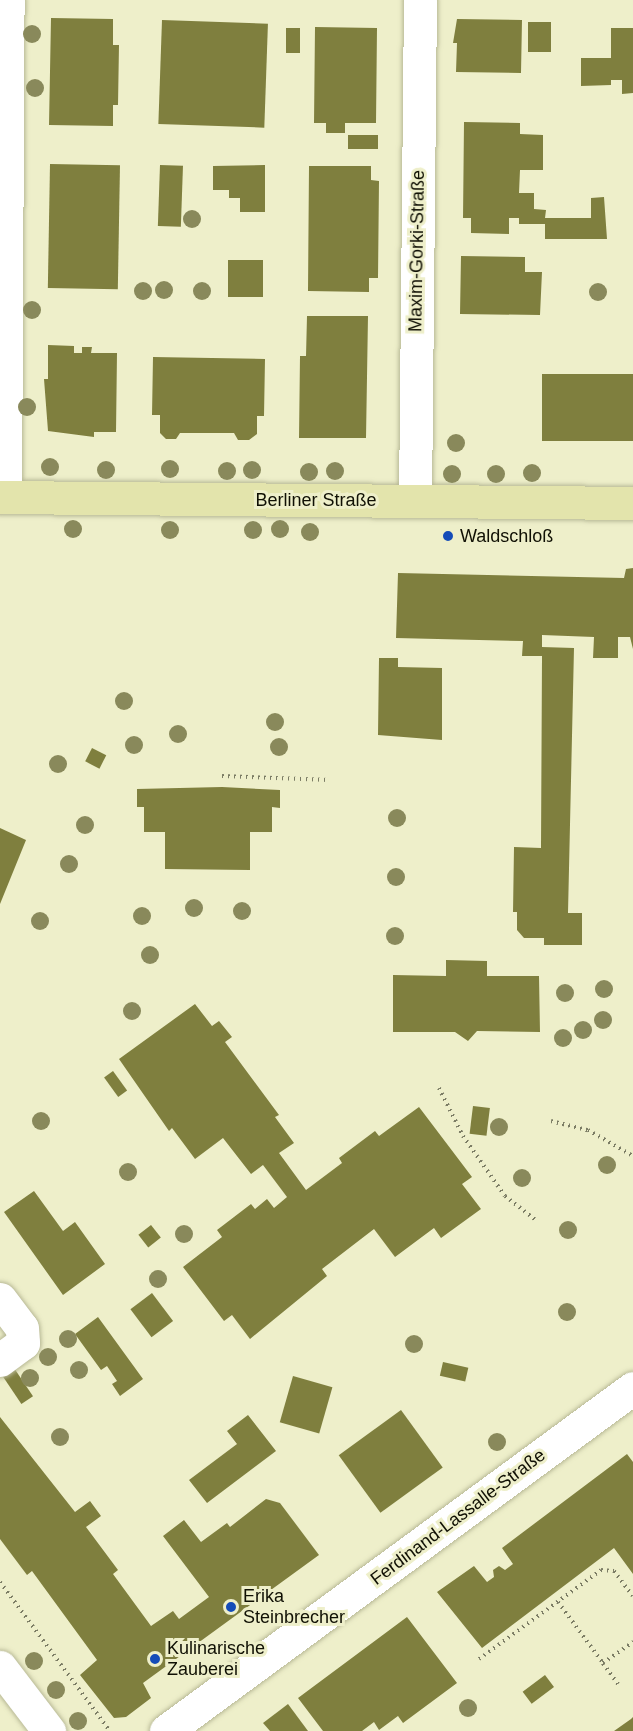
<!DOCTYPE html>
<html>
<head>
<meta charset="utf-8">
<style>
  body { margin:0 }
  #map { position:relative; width:633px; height:1731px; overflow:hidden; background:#eeefca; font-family:Helvetica,sans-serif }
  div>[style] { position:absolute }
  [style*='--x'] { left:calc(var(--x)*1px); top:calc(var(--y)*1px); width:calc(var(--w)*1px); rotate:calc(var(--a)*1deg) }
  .building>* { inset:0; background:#7f7f3e; transform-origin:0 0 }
  .path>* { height:4px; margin-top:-2px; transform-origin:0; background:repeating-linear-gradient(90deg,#7b7c64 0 1.5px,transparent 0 6px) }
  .roads { filter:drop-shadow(0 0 2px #b8b996) drop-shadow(0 0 2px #b8b996) }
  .minor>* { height:33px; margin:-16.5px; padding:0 16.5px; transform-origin:16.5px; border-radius:16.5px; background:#fff }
  .major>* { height:33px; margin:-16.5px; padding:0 16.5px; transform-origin:16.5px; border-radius:16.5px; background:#e3e4ac }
  .trees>* { width:18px; height:18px; margin:-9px; border-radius:50%; background:#89895b }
  .dots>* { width:16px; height:16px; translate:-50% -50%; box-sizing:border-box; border:3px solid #eeefca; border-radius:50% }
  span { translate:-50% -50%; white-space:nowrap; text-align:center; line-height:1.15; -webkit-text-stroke:6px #eeefca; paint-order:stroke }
  .street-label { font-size:18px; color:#101004 }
  .poi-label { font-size:18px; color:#101004 }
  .left { translate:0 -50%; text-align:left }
</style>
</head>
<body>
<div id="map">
  <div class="building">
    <i style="clip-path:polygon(51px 18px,113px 19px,113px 45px,119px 45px,118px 105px,113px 105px,113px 126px,49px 125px)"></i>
    <i style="clip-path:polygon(457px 19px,522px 20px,521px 73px,456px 72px,457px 43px,453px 43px)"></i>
    <i style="left:162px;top:20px;width:106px;height:104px;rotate:2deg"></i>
    <i style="left:528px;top:22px;width:23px;height:30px"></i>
    <i style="clip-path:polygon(315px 27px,377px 28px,376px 123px,345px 123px,345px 133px,326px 133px,326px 123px,314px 123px)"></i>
    <i style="left:286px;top:28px;width:14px;height:25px"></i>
    <i style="clip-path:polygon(611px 28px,633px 28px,633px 93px,622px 94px,622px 80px,611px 80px,611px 85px,581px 86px,581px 58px,611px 58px)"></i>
    <i style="clip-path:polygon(464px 122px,520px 123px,520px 134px,543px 135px,543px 170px,520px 170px,519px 193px,534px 193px,534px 209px,546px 210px,545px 218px,591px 218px,591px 198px,604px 197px,607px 239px,545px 239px,545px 224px,519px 224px,519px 218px,509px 218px,509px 234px,471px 233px,471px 218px,463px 218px)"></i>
    <i style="left:348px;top:135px;width:30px;height:14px"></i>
    <i style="left:50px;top:164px;width:70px;height:124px;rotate:1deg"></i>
    <i style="left:160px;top:165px;width:23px;height:61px;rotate:2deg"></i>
    <i style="clip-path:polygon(265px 165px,265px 212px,240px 212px,240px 198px,229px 198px,229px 190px,213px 190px,213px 166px)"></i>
    <i style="clip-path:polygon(309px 166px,371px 166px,371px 180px,379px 181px,378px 278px,369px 278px,369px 292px,308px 291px)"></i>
    <i style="clip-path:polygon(461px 256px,525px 257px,525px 272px,542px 272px,540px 315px,460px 314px)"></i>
    <i style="left:228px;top:260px;width:35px;height:37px"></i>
    <i style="clip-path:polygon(307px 316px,368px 316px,366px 438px,299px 438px,300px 356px,306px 356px)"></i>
    <i style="clip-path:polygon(48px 345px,74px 346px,74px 353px,82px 353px,82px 347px,92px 347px,91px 353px,117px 353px,116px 432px,94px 432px,94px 437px,48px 431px,44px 379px,48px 379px)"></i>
    <i style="clip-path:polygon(153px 357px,265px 359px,264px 416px,257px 416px,257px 434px,249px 440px,238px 440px,234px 433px,180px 433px,176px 439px,166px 439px,160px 433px,160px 415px,152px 415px)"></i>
    <i style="left:542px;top:374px;width:91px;height:67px"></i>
    <i style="clip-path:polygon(633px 568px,633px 649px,630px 637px,618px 637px,618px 658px,593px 658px,594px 637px,542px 635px,542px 647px,574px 648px,568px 913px,582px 913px,582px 945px,544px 945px,544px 938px,524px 938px,517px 930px,517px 912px,513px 912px,514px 847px,541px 848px,542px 656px,522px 656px,523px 641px,396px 638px,398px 573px,624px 578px,626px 569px)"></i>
    <i style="clip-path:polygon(379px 658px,398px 658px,398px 667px,442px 668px,442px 740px,378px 735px)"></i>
    <i style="left:92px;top:748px;width:16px;height:15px;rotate:27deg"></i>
    <i style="clip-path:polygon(222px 787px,280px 790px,280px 808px,272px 807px,272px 832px,250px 832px,250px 870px,165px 869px,165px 832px,144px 832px,144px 807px,137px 807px,137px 789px)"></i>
    <i style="clip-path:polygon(0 828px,26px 840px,0 904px)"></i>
    <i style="clip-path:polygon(446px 960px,487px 961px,487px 976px,539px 976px,540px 1032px,477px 1031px,468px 1041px,455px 1032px,393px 1032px,393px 975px,446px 976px)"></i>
    <i style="clip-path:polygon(195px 1004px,212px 1026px,219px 1021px,232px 1037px,225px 1042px,279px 1115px,275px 1117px,294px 1143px,279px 1153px,306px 1190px,342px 1163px,339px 1158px,375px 1131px,379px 1136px,419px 1107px,472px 1177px,462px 1184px,481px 1209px,441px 1238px,434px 1228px,395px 1257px,374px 1229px,322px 1269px,327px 1276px,250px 1339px,232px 1315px,224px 1321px,183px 1267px,222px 1237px,217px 1230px,251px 1204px,255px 1209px,267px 1199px,274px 1208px,287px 1197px,263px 1165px,251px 1174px,223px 1138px,195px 1159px,172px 1128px,169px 1131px,119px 1059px)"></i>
    <i style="left:113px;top:1071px;width:24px;height:11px;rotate:54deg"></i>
    <i style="left:473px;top:1106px;width:17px;height:28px;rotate:7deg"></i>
    <i style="clip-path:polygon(34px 1191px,63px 1231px,75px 1222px,105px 1264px,63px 1295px,4px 1212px)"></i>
    <i style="left:151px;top:1225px;width:16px;height:16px;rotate:52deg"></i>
    <i style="left:152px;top:1293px;width:35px;height:27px;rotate:53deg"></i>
    <i style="clip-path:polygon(98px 1317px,143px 1379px,120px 1396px,112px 1384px,117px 1381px,107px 1366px,101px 1370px,75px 1334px)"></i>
    <i style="left:443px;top:1362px;width:26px;height:14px;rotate:13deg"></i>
    <i style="left:14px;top:1368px;width:34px;height:14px;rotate:56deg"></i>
    <i style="left:293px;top:1376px;width:41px;height:48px;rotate:16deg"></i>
    <i style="left:401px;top:1410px;width:71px;height:77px;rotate:54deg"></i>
    <i style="clip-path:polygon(248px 1415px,276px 1451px,207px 1503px,189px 1480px,237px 1444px,227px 1431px)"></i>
    <i style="clip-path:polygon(0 1417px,75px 1512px,90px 1501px,101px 1516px,86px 1527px,118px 1570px,113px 1574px,151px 1626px,173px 1611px,179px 1619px,209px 1597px,163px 1536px,184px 1520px,201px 1542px,227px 1523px,230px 1527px,266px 1499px,280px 1503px,319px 1555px,143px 1683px,151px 1698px,126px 1717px,114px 1718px,80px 1675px,97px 1660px,32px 1571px,27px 1575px,0 1539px)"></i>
    <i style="clip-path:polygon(627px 1454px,633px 1462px,633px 1574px,614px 1548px,482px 1648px,437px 1592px,474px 1566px,487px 1582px,494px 1577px,493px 1570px,499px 1566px,505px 1570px,513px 1564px,502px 1548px)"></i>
    <i style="clip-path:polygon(407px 1617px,457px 1683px,403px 1723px,398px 1716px,379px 1730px,374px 1722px,362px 1731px,323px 1731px,298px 1698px)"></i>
    <i style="left:545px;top:1675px;width:15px;height:28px;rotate:53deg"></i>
    <i style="clip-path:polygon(288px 1704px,308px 1731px,270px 1731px,263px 1723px)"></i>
    <i style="clip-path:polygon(633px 1717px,633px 1731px,614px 1731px,631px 1719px)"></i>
  </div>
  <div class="path">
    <i style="--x:222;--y:776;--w:107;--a:2.1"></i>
    <i style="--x:439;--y:1088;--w:54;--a:63.4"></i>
    <i style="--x:463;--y:1136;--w:73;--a:55"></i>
    <i style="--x:505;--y:1196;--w:41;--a:38"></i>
    <i style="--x:551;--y:1121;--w:38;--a:14"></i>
    <i style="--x:588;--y:1130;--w:52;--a:30"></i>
    <i style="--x:0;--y:1582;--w:185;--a:53.6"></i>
    <i style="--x:558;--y:1602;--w:76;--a:53.6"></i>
    <i style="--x:479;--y:1659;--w:151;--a:-36.1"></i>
    <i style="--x:601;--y:1570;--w:13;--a:4"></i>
    <i style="--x:614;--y:1571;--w:31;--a:53"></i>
    <i style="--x:618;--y:1684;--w:26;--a:-126"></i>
    <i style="--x:603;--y:1663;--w:37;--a:-35"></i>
  </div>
  <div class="roads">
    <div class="minor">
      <i style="--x:5;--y:497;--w:497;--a:-89.7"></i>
      <i style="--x:415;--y:501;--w:501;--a:-89.43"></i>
      <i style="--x:0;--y:1299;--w:36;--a:53"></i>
      <i style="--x:22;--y:1328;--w:15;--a:86"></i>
      <i style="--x:23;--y:1343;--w:29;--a:144"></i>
      <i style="--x:0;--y:1667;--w:81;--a:52.6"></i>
      <i style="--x:166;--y:1731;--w:579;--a:-36.3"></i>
    </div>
    <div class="major">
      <i style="--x:0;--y:497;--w:633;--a:0.54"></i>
    </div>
  </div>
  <div class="trees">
    <i style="left:32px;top:34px"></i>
    <i style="left:35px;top:88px"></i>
    <i style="left:192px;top:219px"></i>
    <i style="left:164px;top:290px"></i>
    <i style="left:143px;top:291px"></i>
    <i style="left:202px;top:291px"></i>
    <i style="left:598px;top:292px"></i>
    <i style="left:32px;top:310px"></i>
    <i style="left:27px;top:407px"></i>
    <i style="left:456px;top:443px"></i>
    <i style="left:50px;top:467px"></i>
    <i style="left:170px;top:469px"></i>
    <i style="left:106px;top:470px"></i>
    <i style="left:252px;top:470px"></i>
    <i style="left:227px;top:471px"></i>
    <i style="left:335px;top:471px"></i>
    <i style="left:309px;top:472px"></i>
    <i style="left:532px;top:473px"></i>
    <i style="left:452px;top:474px"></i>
    <i style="left:496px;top:474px"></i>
    <i style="left:73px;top:529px"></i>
    <i style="left:280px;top:529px"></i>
    <i style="left:170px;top:530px"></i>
    <i style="left:253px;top:530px"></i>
    <i style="left:310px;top:532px"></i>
    <i style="left:124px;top:701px"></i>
    <i style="left:275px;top:722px"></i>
    <i style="left:178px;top:734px"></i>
    <i style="left:134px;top:745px"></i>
    <i style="left:279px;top:747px"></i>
    <i style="left:58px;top:764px"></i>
    <i style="left:397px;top:818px"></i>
    <i style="left:85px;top:825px"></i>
    <i style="left:69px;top:864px"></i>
    <i style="left:396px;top:877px"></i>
    <i style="left:194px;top:908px"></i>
    <i style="left:242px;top:911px"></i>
    <i style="left:142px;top:916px"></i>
    <i style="left:40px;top:921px"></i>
    <i style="left:395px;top:936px"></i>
    <i style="left:150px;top:955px"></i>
    <i style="left:604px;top:989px"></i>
    <i style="left:565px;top:993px"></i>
    <i style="left:132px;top:1011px"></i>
    <i style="left:603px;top:1020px"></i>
    <i style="left:583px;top:1030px"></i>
    <i style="left:563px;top:1038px"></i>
    <i style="left:41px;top:1121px"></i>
    <i style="left:499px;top:1127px"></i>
    <i style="left:607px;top:1165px"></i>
    <i style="left:128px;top:1172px"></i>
    <i style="left:522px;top:1178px"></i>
    <i style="left:568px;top:1230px"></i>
    <i style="left:184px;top:1234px"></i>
    <i style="left:158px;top:1279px"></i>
    <i style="left:567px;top:1312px"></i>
    <i style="left:68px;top:1339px"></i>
    <i style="left:414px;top:1344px"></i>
    <i style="left:48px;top:1357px"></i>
    <i style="left:79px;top:1370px"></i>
    <i style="left:30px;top:1378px"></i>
    <i style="left:60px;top:1437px"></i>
    <i style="left:497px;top:1442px"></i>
    <i style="left:34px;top:1661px"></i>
    <i style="left:56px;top:1690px"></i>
    <i style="left:468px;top:1708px"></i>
    <i style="left:78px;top:1721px"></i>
  </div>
  <div class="dots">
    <i style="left:448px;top:536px;background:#144cb8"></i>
    <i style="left:231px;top:1607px;background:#144cb8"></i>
    <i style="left:155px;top:1659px;background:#144cb8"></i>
  </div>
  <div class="street-label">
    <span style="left:417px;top:251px;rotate:-89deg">Maxim-Gorki-Straße</span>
    <span style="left:316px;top:500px">Berliner Straße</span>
    <span style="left:458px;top:1517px;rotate:-37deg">Ferdinand-Lassalle-Straße</span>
  </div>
  <div class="poi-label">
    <span class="left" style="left:460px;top:536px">Waldschloß</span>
    <span class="left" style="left:243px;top:1607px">Erika<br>Steinbrecher</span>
    <span class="left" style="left:167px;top:1659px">Kulinarische<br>Zauberei</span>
  </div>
</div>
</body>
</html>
